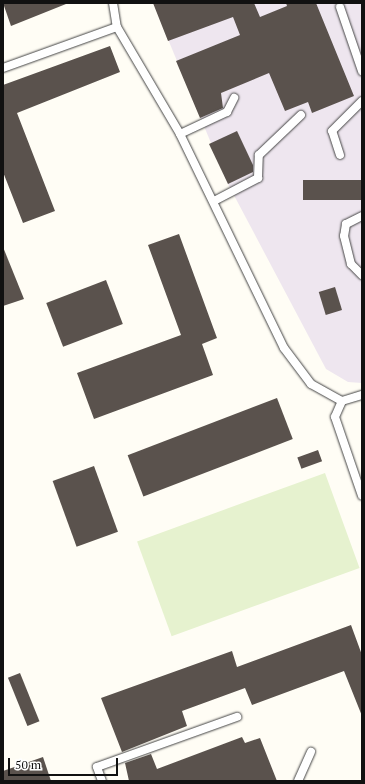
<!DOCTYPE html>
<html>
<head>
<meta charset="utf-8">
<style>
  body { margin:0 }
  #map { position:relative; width:365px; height:784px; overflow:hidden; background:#fffdf5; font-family:"PT Serif",serif }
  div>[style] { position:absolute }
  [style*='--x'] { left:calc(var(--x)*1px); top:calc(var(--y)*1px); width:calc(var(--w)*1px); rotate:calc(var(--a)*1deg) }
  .industrial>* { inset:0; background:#eee6ef }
  .pitch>* { inset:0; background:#e6f2cf; transform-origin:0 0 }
  .building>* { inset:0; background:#5a524d; transform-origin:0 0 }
  .roads { filter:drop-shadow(0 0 1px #444) drop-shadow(0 0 1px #444) }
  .lane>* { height:8px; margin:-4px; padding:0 4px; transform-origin:4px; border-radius:4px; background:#fff }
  span { translate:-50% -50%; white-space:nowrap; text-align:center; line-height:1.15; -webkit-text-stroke:4px #fff; paint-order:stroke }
  .frame { position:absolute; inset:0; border:4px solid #111; pointer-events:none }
  .scale { position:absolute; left:8px; top:758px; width:110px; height:18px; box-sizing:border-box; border:2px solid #111; border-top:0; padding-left:5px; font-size:12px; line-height:14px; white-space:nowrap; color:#111; -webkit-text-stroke:3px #fff; paint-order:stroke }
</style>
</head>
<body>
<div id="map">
  <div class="industrial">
    <i style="clip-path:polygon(153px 3px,362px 3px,362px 383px,348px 382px,326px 369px,228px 184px)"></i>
  </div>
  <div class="pitch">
    <i style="left:325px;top:473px;width:101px;height:200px;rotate:70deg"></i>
  </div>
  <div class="building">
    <i style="clip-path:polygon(3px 3px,66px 3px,66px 4px,11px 26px)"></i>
    <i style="clip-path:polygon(153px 3px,254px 3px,260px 17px,287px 6px,286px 3px,316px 3px,354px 96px,312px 113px,308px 102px,285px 111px,269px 73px,221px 93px,223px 108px,200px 118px,176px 61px,240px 35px,233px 17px,168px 41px)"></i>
    <i style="clip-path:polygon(110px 46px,120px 72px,17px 113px,55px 211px,23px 223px,3px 172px,3px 85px)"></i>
    <i style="clip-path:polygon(237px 131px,253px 165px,253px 172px,228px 184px,209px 144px)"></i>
    <i style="left:362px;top:180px;width:20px;height:59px;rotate:90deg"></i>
    <i style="clip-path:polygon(179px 234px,217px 338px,202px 344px,213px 375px,94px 419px,77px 373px,181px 335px,148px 245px)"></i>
    <i style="clip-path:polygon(3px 247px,24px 299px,3px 306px)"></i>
    <i style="left:106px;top:280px;width:47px;height:64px;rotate:69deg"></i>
    <i style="left:335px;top:287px;width:24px;height:17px;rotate:73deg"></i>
    <i style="left:277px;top:398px;width:44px;height:160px;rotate:69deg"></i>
    <i style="left:318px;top:450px;width:12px;height:22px;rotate:70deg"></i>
    <i style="left:94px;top:466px;width:70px;height:44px;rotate:70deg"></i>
    <i style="clip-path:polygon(351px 625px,362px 655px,362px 716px,344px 671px,252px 705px,245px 688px,182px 711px,187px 726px,122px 752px,101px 698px,232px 651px,237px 667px)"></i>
    <i style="left:20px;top:673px;width:52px;height:13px;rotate:68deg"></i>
    <i style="clip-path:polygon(242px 737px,245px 743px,260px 738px,277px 781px,129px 781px,125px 763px,151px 754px,157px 769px)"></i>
    <i style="clip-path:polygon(43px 757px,51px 781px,3px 781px,3px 771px)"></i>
  </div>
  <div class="roads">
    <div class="lane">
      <i style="--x:113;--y:3;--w:24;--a:81"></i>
      <i style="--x:340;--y:7;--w:68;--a:71"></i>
      <i style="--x:3;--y:68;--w:121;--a:-19.8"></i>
      <i style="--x:117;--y:27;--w:124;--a:59.5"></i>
      <i style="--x:180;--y:134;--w:238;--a:64.1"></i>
      <i style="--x:284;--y:348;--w:45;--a:53.1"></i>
      <i style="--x:311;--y:384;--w:35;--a:29"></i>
      <i style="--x:342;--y:401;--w:21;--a:-17"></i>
      <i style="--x:180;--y:134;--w:52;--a:-25.1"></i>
      <i style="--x:227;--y:112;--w:16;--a:-63"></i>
      <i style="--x:340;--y:155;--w:25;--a:-108"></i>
      <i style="--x:332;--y:131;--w:42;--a:-45"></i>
      <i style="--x:214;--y:201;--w:50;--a:-27.6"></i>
      <i style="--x:258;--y:178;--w:23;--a:-88"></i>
      <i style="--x:259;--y:155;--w:58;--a:-43.6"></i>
      <i style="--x:362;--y:216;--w:18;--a:153"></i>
      <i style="--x:346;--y:224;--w:12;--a:99"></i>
      <i style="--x:344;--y:236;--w:29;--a:76"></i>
      <i style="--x:351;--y:264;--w:16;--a:45"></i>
      <i style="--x:342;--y:401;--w:17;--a:114"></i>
      <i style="--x:335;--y:417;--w:83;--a:71.1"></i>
      <i style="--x:102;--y:781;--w:15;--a:-110"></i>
      <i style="--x:97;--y:767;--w:149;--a:-19.7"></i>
      <i style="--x:298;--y:781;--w:32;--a:-66"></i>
    </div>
  </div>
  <div class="frame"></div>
  <div class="scale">50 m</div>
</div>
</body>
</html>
